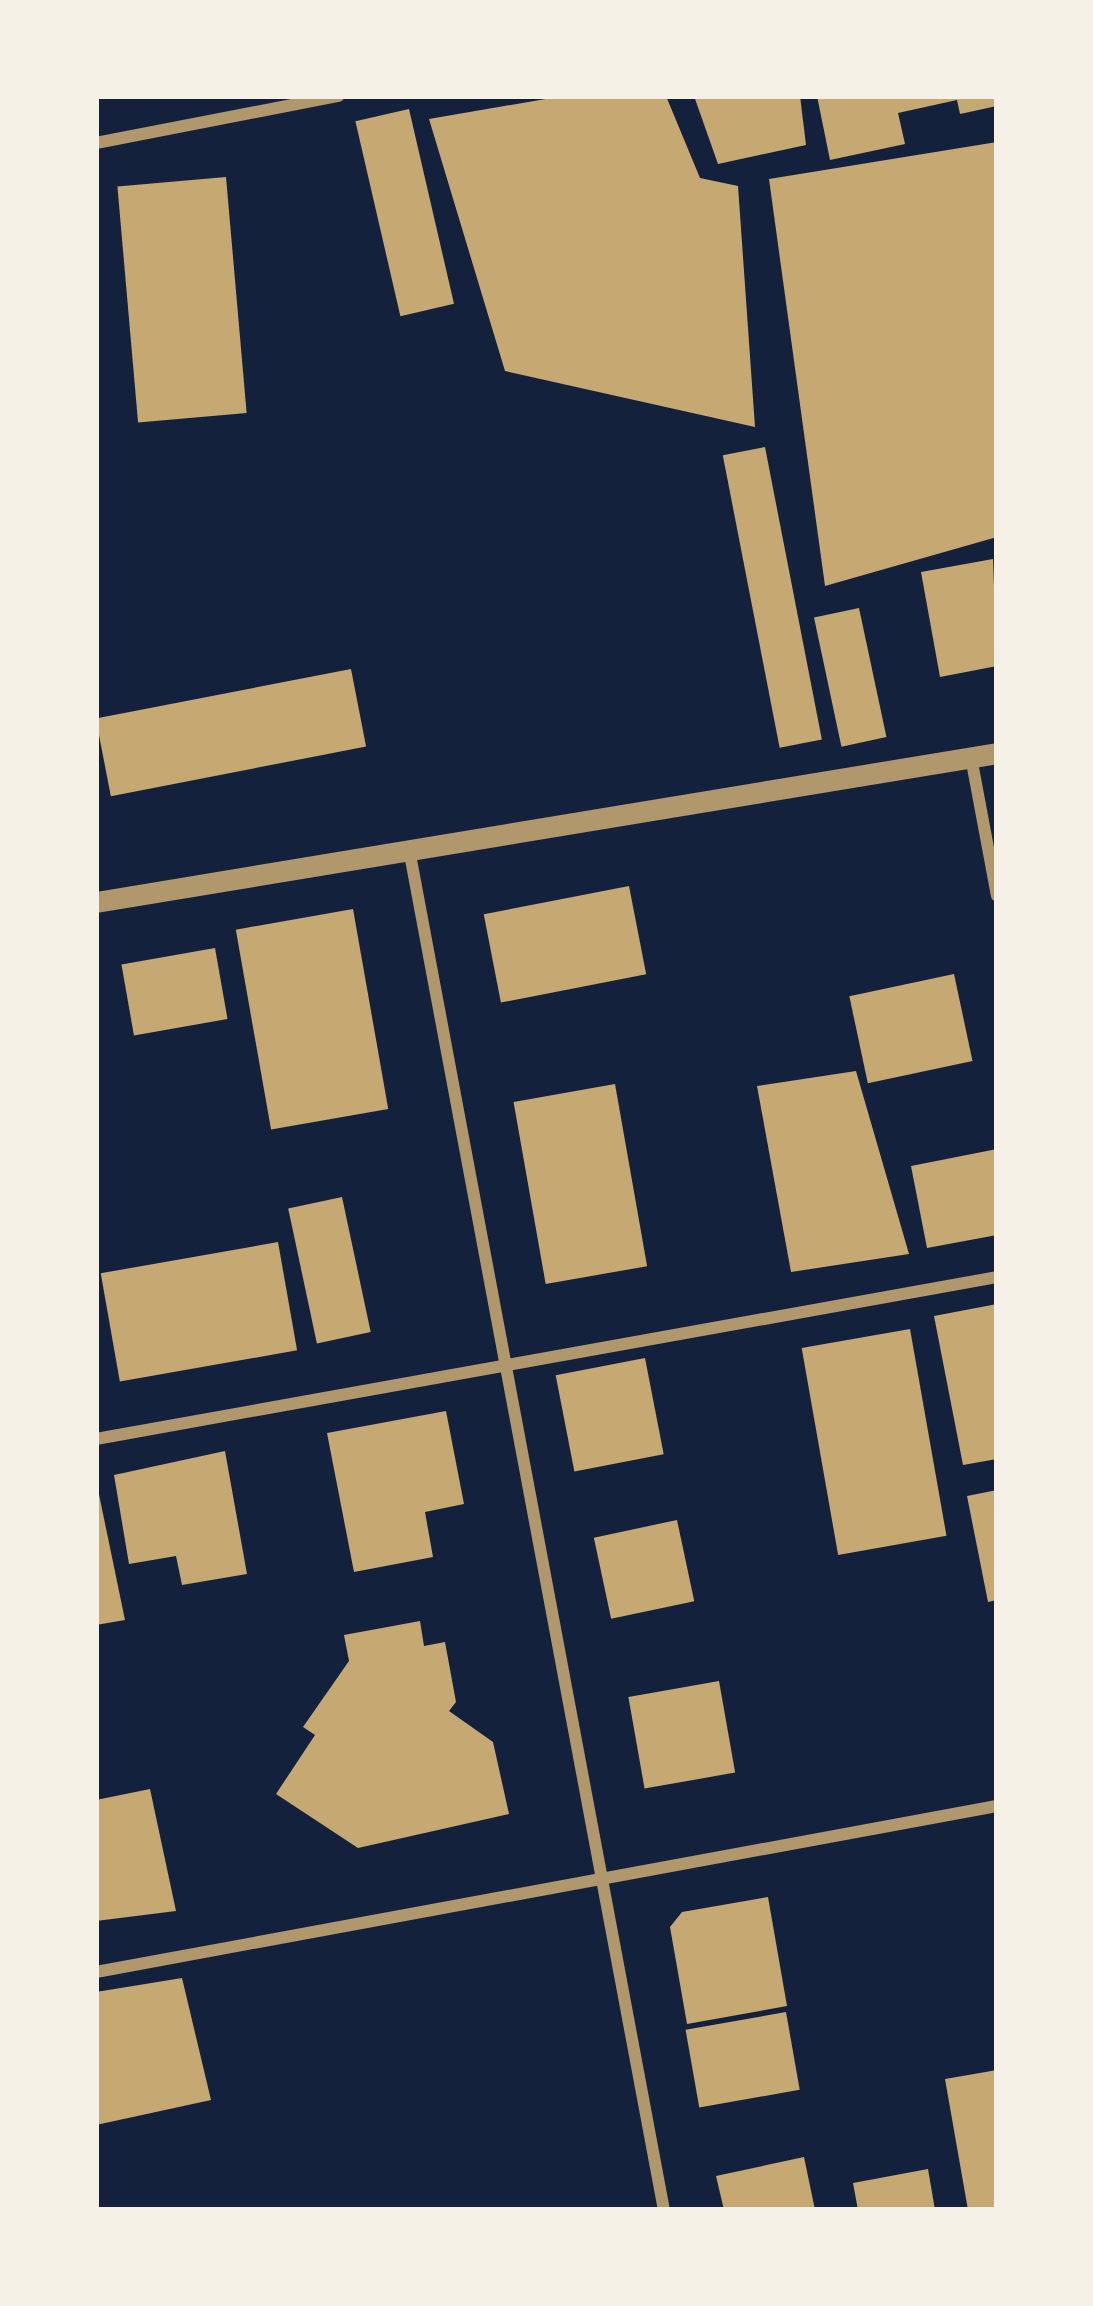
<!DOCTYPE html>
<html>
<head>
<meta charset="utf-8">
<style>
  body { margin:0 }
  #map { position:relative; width:1093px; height:2306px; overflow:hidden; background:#14213d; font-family:"Noto Sans",sans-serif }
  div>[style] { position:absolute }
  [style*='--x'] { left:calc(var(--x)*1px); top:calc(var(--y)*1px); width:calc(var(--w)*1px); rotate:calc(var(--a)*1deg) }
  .building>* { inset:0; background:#c6a872; transform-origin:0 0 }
  .minor>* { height:12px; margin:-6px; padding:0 6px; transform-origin:6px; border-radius:6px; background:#b1986c }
  .tertiary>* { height:21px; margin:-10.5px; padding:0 10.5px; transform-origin:10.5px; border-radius:10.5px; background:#b1986c }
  span { translate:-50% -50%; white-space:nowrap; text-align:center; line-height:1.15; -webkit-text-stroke:12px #f6f1e7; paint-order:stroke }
  .frame { position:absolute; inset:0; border:99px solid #f6f1e7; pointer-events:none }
</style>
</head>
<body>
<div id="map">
  <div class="building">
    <i style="clip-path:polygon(563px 96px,666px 96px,700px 178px,738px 186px,755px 427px,505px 371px,429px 119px)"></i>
    <i style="clip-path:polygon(694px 96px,800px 96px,806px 145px,718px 164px)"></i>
    <i style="clip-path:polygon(817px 96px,997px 96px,997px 106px,960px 114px,957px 100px,898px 113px,905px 144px,830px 160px)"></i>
    <i style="left:409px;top:109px;width:200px;height:55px;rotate:77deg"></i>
    <i style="clip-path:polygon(997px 142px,997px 537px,825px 586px,769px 179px)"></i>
    <i style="left:226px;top:177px;width:237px;height:109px;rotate:85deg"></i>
    <i style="left:765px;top:447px;width:298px;height:43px;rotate:79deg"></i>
    <i style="clip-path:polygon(993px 559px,997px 666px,940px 677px,921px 572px)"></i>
    <i style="left:859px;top:608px;width:132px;height:46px;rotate:78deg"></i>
    <i style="left:351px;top:669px;width:79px;height:260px;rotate:79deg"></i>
    <i style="left:629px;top:886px;width:90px;height:148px;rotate:79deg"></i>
    <i style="left:353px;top:909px;width:203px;height:119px;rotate:80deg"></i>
    <i style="left:215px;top:948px;width:72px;height:95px;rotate:80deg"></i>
    <i style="left:954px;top:974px;width:89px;height:107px;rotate:78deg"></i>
    <i style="clip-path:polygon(856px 1071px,909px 1254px,791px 1272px,757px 1086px)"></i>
    <i style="left:615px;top:1084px;width:185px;height:103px;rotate:80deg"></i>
    <i style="clip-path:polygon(997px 1149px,997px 1235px,927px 1248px,911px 1166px)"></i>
    <i style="left:342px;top:1197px;width:138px;height:55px;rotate:78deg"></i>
    <i style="left:278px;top:1242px;width:110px;height:180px;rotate:80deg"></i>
    <i style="clip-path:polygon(997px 1304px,997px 1459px,963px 1465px,934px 1316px)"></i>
    <i style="left:910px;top:1329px;width:210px;height:110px;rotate:80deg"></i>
    <i style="left:645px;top:1358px;width:98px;height:91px;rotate:79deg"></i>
    <i style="clip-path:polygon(446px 1411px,464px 1504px,425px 1512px,433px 1557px,354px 1572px,327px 1433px)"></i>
    <i style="clip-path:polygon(225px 1451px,247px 1574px,182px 1585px,176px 1556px,129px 1564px,114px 1475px)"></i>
    <i style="clip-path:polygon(96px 1480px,125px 1620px,96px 1625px)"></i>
    <i style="clip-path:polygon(997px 1490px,997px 1600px,988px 1602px,967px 1496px)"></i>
    <i style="left:677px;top:1520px;width:83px;height:85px;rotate:78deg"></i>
    <i style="clip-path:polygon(420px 1621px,424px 1646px,445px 1642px,456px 1702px,449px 1711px,493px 1742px,509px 1814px,358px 1848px,276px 1794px,315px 1735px,303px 1727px,349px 1661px,344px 1635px)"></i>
    <i style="left:719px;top:1681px;width:93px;height:92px;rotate:80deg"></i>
    <i style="clip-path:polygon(150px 1789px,176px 1911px,96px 1921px,96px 1800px)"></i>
    <i style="clip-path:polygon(768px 1897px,787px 2006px,687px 2024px,670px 1927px,682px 1912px)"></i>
    <i style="clip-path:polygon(182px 1978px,211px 2100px,96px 2125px,96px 1992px)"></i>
    <i style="left:786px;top:2012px;width:79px;height:102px;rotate:80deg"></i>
    <i style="clip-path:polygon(997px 2070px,997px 2210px,968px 2210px,945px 2079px)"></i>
    <i style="clip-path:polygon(804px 2157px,815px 2210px,724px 2210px,716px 2176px)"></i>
    <i style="clip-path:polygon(928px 2169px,935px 2210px,858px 2210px,853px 2183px)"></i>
  </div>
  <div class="minor">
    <i style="--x:96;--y:143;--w:247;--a:-11"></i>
    <i style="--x:971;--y:757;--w:141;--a:79.4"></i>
    <i style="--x:409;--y:849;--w:1385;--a:79.39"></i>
    <i style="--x:96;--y:1439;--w:915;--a:-10.19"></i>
    <i style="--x:96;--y:1972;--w:916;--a:-10.44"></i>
  </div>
  <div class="tertiary">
    <i style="--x:96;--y:902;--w:913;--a:-9.39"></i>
  </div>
  <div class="frame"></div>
</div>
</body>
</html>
